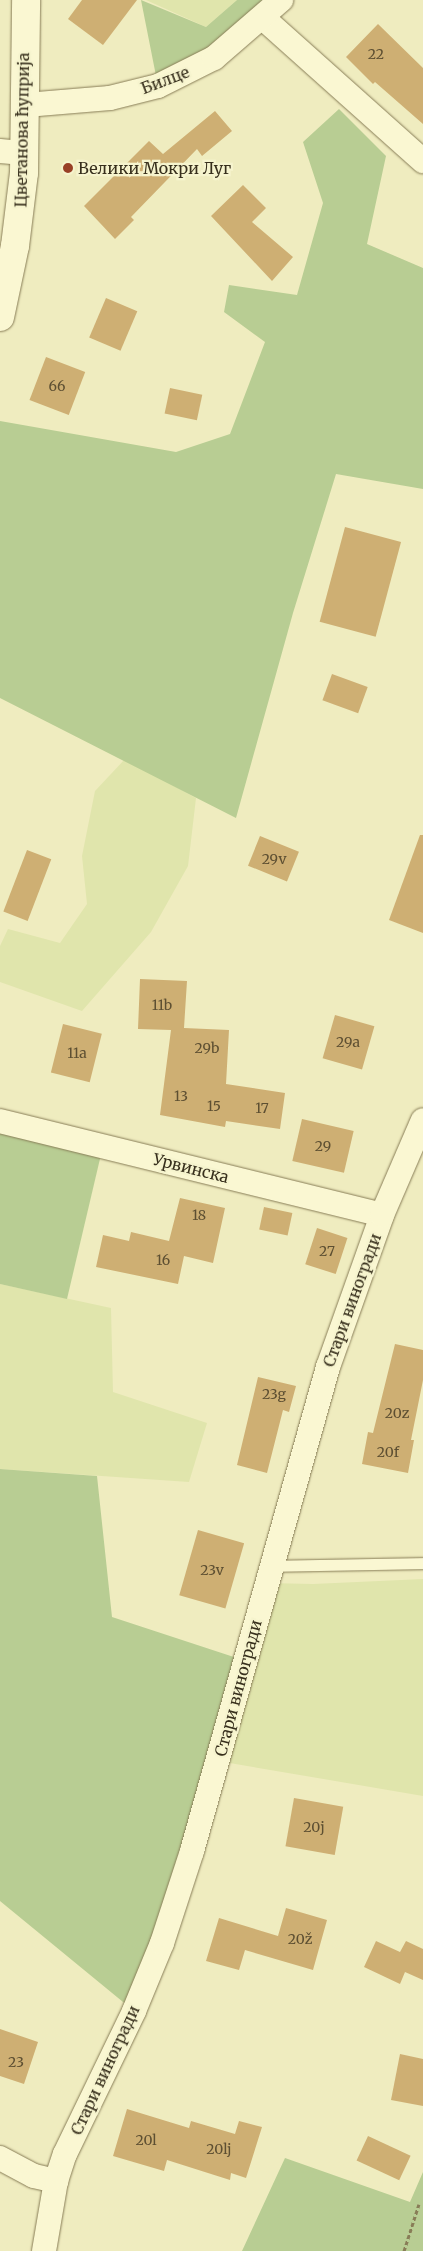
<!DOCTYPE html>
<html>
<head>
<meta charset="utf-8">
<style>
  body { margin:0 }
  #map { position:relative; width:423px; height:2251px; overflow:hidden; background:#efecbf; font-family:Merriweather,serif }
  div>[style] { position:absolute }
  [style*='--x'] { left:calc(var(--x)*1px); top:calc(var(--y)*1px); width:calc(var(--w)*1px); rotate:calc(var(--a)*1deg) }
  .farmland>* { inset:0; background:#e0e5ac }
  .green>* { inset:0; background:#b8cd93 }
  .building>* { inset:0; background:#ceaf73; transform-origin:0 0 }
  .path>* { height:3px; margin-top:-1.5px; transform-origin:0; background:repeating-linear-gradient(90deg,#887d57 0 4px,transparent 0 6.5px) }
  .roads { filter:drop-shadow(0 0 1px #887d57) drop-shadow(0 0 1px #887d57) }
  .service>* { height:11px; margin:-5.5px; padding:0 5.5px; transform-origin:5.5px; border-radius:5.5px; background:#faf7d2 }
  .minor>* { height:24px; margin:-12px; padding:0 12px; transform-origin:12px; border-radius:12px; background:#faf7d2 }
  .tertiary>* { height:28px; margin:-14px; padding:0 14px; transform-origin:14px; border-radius:14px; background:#faf7d2 }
  .dots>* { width:14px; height:14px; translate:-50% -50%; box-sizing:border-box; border:2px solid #f6f4ce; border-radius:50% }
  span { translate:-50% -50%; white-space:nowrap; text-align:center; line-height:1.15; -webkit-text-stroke:4.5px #f6f4ce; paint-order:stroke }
  .number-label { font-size:14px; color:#5d4f32 }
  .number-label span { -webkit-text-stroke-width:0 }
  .street-label { font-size:16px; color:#372f1c }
  .poi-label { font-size:16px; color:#372f1c }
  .left { translate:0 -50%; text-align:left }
</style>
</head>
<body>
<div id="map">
  <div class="farmland">
    <i style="clip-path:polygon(146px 0,237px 0,206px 27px)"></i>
    <i style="clip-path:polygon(125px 759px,196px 798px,188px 866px,151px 932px,82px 1011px,0 982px,0 946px,8px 929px,60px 943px,87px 904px,82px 856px,95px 791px)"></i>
    <i style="clip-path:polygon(0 1284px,111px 1308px,113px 1392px,207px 1423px,189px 1482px,0 1469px)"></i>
    <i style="clip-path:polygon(423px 1579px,423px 1796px,218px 1761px,267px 1583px,313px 1584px)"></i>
  </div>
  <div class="green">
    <i style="clip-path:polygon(141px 0,206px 27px,237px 0,281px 0,158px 86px)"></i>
    <i style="clip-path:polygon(339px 109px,386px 156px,367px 244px,423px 268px,423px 489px,336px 474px,293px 613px,236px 818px,0 698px,0 421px,176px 452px,230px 434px,265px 342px,224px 312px,229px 285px,297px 295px,323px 203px,303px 142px)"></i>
    <i style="clip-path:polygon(0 1121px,103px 1146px,67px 1299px,0 1284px)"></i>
    <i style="clip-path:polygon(0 1469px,97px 1476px,112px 1617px,246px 1661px,134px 2011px,0 1901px)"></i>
    <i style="clip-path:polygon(285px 2158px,410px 2202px,423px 2172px,423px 2251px,242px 2251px)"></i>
  </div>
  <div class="building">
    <i style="clip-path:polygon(82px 0,137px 0,103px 45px,68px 19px)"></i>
    <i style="clip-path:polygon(378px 24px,423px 68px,423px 124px,375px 82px,373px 84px,346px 57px)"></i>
    <i style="clip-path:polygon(215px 111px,232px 131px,202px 156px,197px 149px,131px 217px,134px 220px,115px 239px,84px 206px,149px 141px,163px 154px)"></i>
    <i style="clip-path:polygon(243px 185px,266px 208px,252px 222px,293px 257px,272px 281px,211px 216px)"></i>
    <i style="left:106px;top:298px;width:34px;height:43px;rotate:23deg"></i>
    <i style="left:46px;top:357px;width:42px;height:46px;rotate:21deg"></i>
    <i style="left:170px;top:388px;width:33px;height:26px;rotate:12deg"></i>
    <i style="left:345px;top:527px;width:58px;height:98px;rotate:15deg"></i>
    <i style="left:332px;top:674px;width:38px;height:28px;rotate:20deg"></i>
    <i style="clip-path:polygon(420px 835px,423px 835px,423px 933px,389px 920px)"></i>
    <i style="left:260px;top:836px;width:42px;height:32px;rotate:22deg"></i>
    <i style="left:27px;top:850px;width:26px;height:66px;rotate:21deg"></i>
    <i style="clip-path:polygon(140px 979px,187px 981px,184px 1028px,229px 1030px,226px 1084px,285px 1093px,280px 1129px,226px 1121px,225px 1127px,160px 1115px,171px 1030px,138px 1029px)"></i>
    <i style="left:335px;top:1015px;width:41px;height:45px;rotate:16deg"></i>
    <i style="left:63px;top:1024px;width:40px;height:50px;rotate:14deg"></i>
    <i style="left:302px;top:1119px;width:53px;height:43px;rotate:13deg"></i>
    <i style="clip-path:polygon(180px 1198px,225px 1208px,213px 1263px,184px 1256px,178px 1284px,96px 1267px,103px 1235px,129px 1241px,131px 1232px,169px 1241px)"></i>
    <i style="left:264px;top:1207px;width:29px;height:23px;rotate:12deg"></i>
    <i style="left:317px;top:1228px;width:32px;height:38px;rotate:18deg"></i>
    <i style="clip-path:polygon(395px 1344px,423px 1350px,423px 1380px,411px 1440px,414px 1440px,408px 1473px,362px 1464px,368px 1432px,373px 1433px)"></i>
    <i style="clip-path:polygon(258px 1377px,296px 1386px,289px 1412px,283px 1410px,267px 1473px,237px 1465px)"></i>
    <i style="left:198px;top:1530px;width:48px;height:68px;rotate:16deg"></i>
    <i style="left:294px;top:1798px;width:50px;height:49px;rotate:10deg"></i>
    <i style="clip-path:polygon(286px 1908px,327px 1920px,313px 1970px,245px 1950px,239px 1970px,206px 1961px,219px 1918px,278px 1936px)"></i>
    <i style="clip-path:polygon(376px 1941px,400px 1952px,406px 1941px,423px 1949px,423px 1980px,405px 1972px,400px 1984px,364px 1967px)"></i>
    <i style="clip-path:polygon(0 2029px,38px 2042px,24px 2084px,0 2076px)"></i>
    <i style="clip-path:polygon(400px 2054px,423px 2059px,423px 2106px,391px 2100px)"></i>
    <i style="clip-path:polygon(127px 2109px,189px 2128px,191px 2121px,235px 2134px,239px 2121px,262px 2127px,246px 2178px,231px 2173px,230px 2180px,167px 2160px,164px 2171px,113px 2156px)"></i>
    <i style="left:368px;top:2136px;width:47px;height:27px;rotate:25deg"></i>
  </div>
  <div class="path">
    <i style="--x:404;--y:2251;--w:49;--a:-72.3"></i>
  </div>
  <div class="roads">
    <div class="service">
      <i style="--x:270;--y:1566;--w:153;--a:-1.1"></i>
    </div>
    <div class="minor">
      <i style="--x:263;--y:18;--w:215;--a:41.8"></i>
      <i style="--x:26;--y:105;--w:84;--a:-4.8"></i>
      <i style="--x:110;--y:98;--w:49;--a:-14"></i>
      <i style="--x:158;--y:86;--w:63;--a:-26.6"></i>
      <i style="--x:214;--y:58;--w:89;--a:-40.9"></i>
      <i style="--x:0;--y:151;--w:24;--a:5"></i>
      <i style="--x:0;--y:1121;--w:393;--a:13.8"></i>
      <i style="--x:0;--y:2158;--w:38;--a:28"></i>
      <i style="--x:34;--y:2176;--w:23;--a:13"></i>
      <i style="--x:44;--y:2251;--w:71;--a:-80.3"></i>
      <i style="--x:56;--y:2181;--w:28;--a:-72"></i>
      <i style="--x:65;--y:2154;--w:159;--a:-64.2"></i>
      <i style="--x:134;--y:2011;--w:74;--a:-67.6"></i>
      <i style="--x:162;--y:1943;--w:97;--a:-71.9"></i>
      <i style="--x:192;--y:1851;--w:503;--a:-74.31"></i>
      <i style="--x:328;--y:1367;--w:161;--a:-70.4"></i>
      <i style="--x:382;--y:1215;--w:103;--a:-66.7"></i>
    </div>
    <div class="tertiary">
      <i style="--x:0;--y:317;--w:73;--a:-78.1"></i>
      <i style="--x:15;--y:246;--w:74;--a:-83"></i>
      <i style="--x:24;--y:173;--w:173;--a:-89.3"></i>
    </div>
  </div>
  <div class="dots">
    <i style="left:68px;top:168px;background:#984025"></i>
  </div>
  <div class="number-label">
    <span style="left:376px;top:54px">22</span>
    <span style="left:57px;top:386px">66</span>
    <span style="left:274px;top:859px">29v</span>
    <span style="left:162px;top:1005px">11b</span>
    <span style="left:348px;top:1042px">29a</span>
    <span style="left:207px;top:1048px">29b</span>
    <span style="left:77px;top:1053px">11a</span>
    <span style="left:181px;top:1096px">13</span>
    <span style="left:214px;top:1106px">15</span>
    <span style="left:262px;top:1108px">17</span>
    <span style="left:323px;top:1146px">29</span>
    <span style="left:199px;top:1215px">18</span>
    <span style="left:327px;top:1251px">27</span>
    <span style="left:163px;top:1260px">16</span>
    <span style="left:274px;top:1394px">23g</span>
    <span style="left:397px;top:1413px">20z</span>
    <span style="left:388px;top:1452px">20f</span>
    <span style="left:212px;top:1570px">23v</span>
    <span style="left:314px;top:1827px">20j</span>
    <span style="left:300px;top:1939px">20ž</span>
    <span style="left:16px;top:2062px">23</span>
    <span style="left:146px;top:2140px">20l</span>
    <span style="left:219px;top:2149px">20lj</span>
  </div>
  <div class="street-label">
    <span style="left:165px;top:80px;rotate:-21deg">Билце</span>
    <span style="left:22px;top:130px;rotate:-89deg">Цветанова ћуприја</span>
    <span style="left:191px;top:1168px;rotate:14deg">Урвинска</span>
    <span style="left:352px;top:1300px;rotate:-70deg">Стари виногради</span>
    <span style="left:238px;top:1688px;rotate:-75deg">Стари виногради</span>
    <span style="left:105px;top:2070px;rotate:-65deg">Стари виногради</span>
  </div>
  <div class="poi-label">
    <span class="left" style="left:78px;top:168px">Велики Мокри Луг</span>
  </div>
</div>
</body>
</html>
